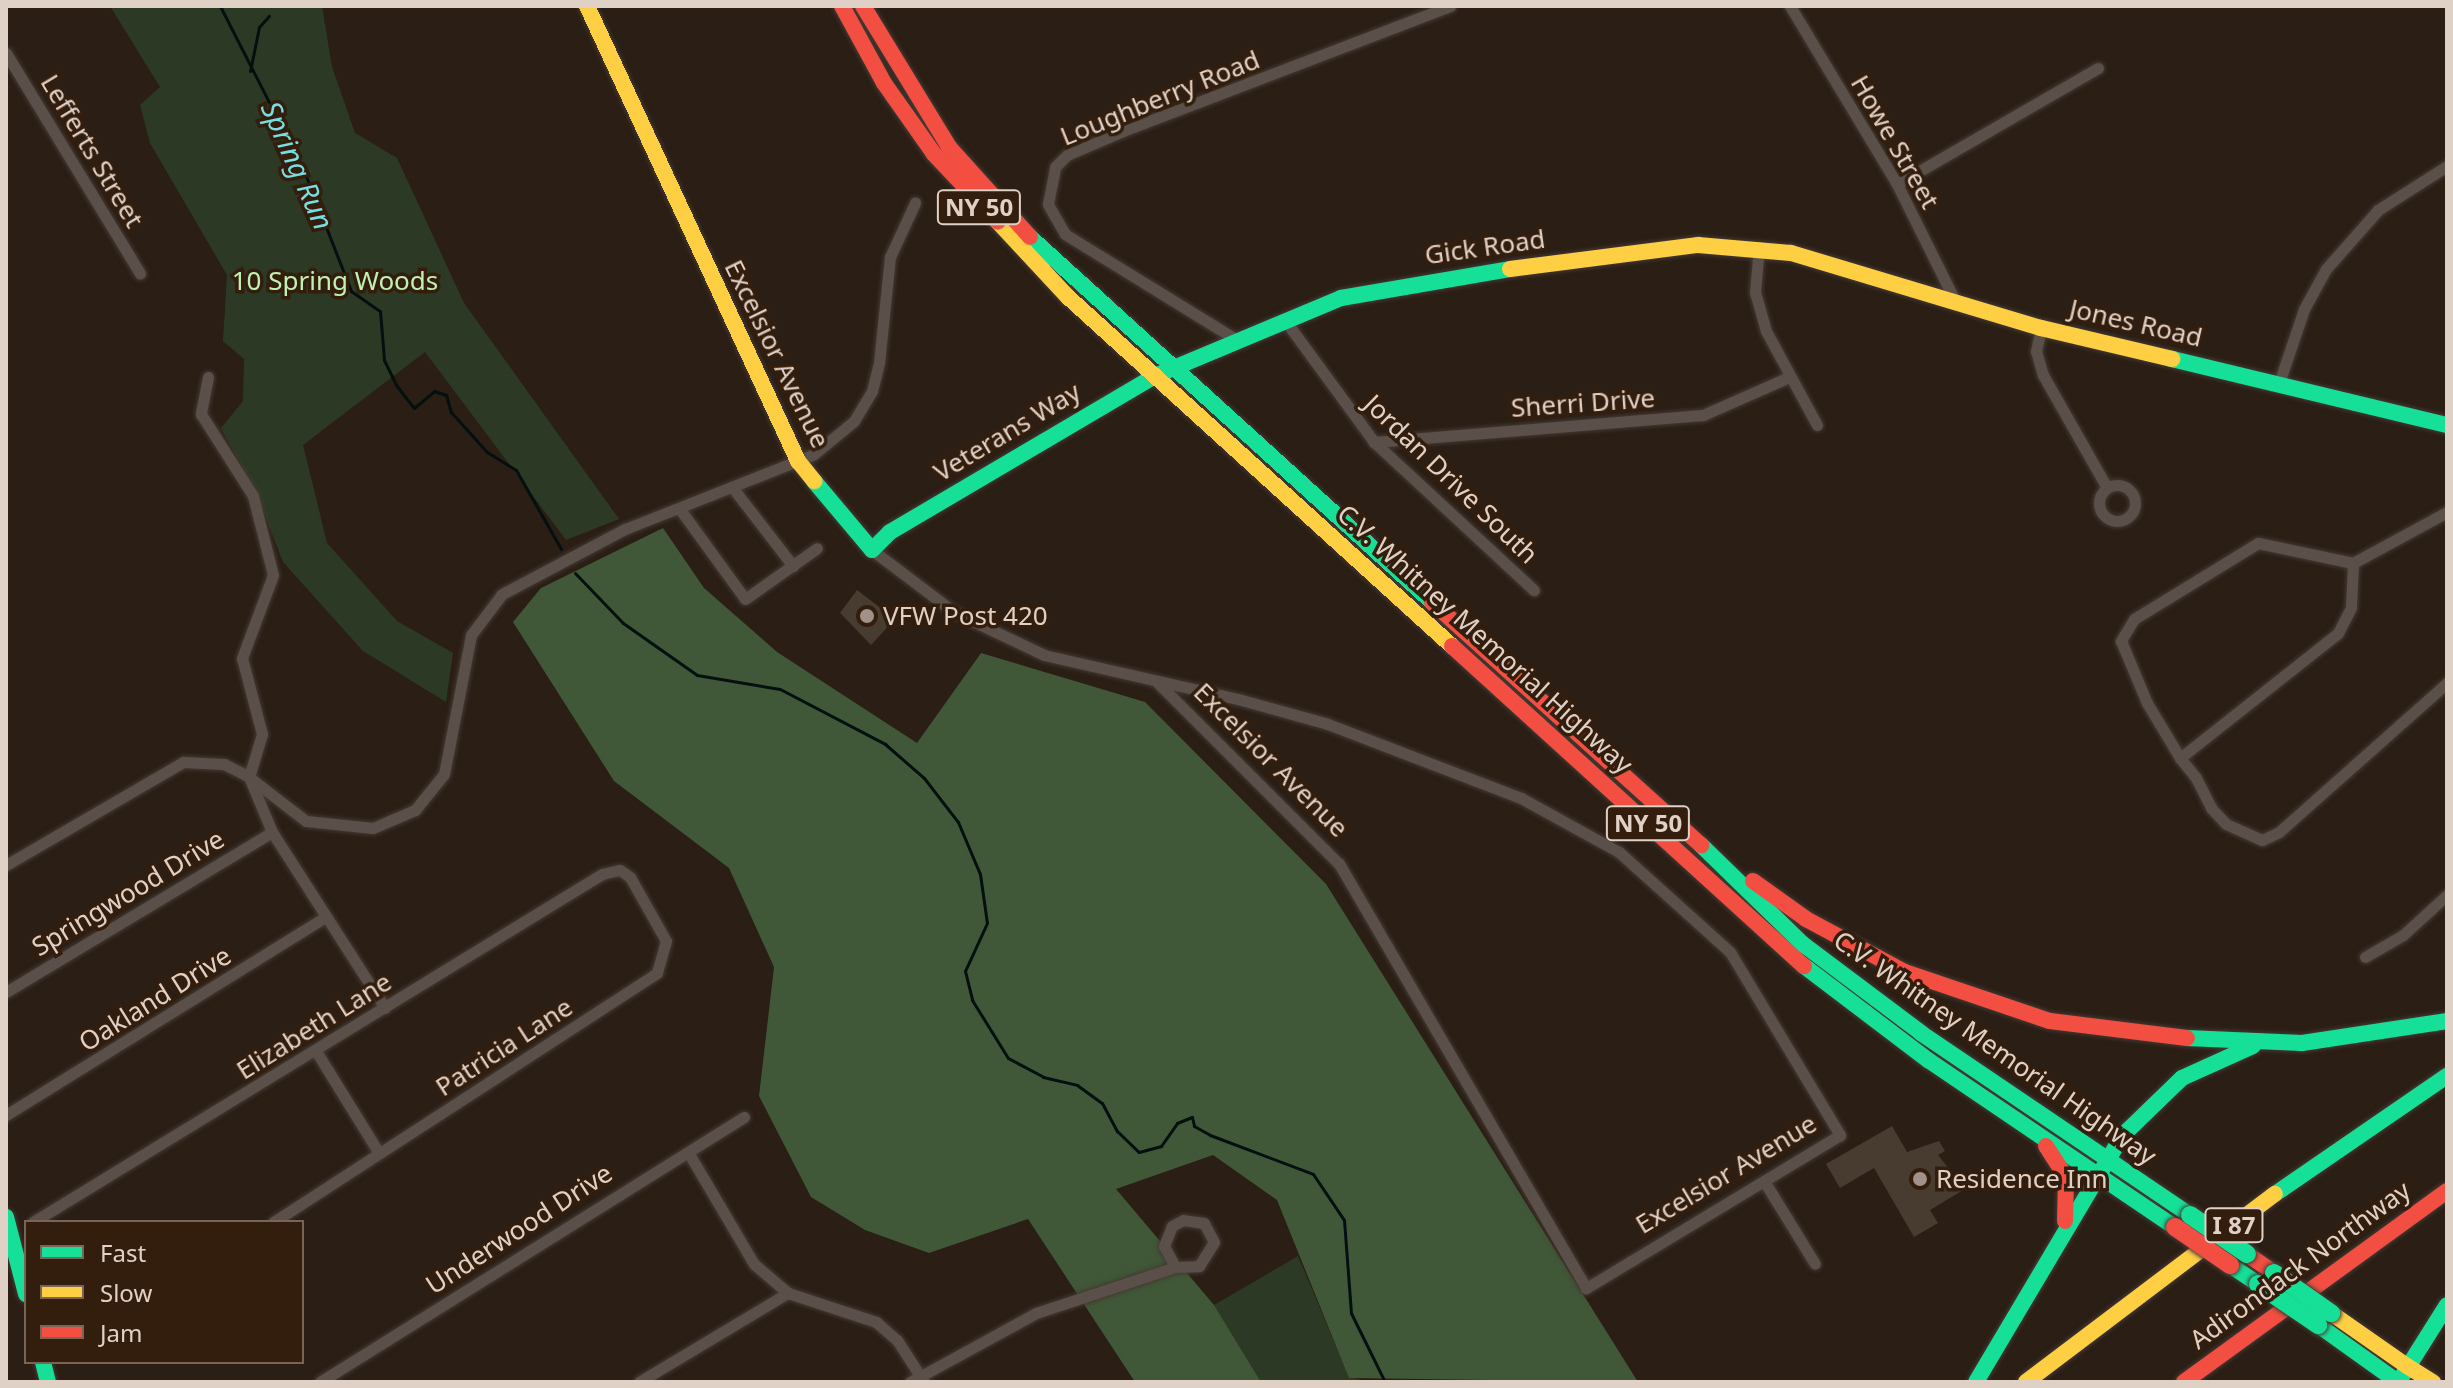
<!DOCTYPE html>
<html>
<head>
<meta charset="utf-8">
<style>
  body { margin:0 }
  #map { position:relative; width:2453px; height:1388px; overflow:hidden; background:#2a1e15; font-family:"Noto Sans",sans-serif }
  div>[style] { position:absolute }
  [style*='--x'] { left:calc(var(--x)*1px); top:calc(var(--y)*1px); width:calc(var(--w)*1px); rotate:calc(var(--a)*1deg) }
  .green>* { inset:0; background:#2c3a25 }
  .forest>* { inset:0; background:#405837 }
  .stream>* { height:3px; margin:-1.5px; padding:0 1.5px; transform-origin:1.5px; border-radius:1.5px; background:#041010 }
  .building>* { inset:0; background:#483c31 }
  .roads { filter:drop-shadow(0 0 2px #443a33) drop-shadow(0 0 2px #443a33) }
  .street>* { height:11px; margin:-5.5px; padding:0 5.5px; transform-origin:5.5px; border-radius:5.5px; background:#5a5049 }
  .street>.ring { margin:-5.5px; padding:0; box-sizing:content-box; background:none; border:11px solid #5a5049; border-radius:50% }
  .fast>* { height:16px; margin:-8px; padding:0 8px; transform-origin:8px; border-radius:8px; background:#16e098 }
  .slow>* { height:16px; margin:-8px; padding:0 8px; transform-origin:8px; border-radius:8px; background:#ffcf43 }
  .jam>* { height:16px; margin:-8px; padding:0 8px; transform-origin:8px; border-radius:8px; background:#f24e42 }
  .bridges { filter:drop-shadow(0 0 2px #443a33) drop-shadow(0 0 2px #443a33) }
  .fast-bridge>* { height:18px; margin:-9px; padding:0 9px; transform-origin:9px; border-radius:9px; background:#16e098 }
  .jam-bridge>* { height:18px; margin:-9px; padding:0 9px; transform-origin:9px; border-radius:9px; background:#f24e42 }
  .dots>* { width:22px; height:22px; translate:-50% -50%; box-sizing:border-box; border:4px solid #331d0c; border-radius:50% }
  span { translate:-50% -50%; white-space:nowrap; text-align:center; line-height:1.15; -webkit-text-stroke:7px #331d0c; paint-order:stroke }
  .shield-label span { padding:2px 6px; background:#331d0c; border:2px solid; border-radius:6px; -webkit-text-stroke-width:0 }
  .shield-label { font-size:24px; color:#e0d1c6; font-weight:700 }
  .street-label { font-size:26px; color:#e0d1c6 }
  .park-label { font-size:26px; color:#bff1b3 }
  .poi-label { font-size:26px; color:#e0d1c6 }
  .left { translate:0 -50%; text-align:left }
  .water-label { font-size:28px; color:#76dfe2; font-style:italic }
  .frame { position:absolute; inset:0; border:8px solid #e0d1c6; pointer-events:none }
  .legend { position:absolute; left:24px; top:1220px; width:280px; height:144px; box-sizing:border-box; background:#331d0c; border:2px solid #786556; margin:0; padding:10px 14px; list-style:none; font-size:24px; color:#e0d1c6 }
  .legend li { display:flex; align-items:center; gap:16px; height:40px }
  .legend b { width:40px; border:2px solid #786556 }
</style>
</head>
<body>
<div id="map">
  <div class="green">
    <i style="clip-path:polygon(110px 6px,322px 6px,332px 67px,355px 133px,397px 158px,464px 303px,619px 519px,566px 540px,425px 352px,303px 445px,327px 543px,397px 621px,453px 653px,446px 702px,363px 651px,283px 562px,258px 497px,221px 428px,243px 401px,244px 359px,223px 341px,227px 275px,150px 143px,140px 105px,160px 87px)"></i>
    <i style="clip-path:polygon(1298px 1256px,1349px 1377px,1369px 1382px,1261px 1382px,1214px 1305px)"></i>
  </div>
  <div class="forest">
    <i style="clip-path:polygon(663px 528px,704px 588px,777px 652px,917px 743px,981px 653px,1145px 702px,1326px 884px,1638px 1382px,1349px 1378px,1277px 1200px,1213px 1155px,1116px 1189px,1214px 1305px,1261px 1382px,1135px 1382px,1028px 1219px,929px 1253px,865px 1230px,811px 1197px,759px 1096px,774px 967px,729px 868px,614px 781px,513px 622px,541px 588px)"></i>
  </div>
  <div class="stream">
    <i style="--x:220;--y:6;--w:185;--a:63"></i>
    <i style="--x:304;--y:171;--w:129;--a:68.6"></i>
    <i style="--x:351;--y:291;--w:35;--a:35"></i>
    <i style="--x:380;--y:311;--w:49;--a:85.3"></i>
    <i style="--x:384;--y:360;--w:28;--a:64"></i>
    <i style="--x:396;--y:385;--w:29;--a:52"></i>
    <i style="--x:414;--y:408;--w:26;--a:-40"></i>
    <i style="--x:434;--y:391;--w:13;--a:18"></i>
    <i style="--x:446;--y:395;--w:18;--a:74"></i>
    <i style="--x:451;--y:412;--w:54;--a:48"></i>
    <i style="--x:487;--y:452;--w:34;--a:32"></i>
    <i style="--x:516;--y:470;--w:91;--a:60.3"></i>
    <i style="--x:250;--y:71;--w:45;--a:-78.4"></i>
    <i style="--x:259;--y:27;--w:15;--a:-48"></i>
    <i style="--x:575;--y:573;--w:69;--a:46.2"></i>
    <i style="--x:623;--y:623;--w:90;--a:35.1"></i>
    <i style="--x:697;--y:675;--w:84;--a:9.6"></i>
    <i style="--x:780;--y:689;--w:119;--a:27.6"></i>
    <i style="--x:885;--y:744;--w:52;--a:41.1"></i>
    <i style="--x:924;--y:778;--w:56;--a:52.3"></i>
    <i style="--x:958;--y:822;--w:56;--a:67.1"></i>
    <i style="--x:980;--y:874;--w:49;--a:81.9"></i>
    <i style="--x:987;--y:923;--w:53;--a:114.6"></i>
    <i style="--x:965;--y:971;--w:30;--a:76"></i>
    <i style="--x:972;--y:1000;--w:68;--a:58.2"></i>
    <i style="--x:1008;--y:1058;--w:40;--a:28"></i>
    <i style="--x:1043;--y:1077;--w:35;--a:13"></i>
    <i style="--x:1077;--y:1085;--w:31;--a:36"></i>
    <i style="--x:1102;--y:1103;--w:32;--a:62"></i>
    <i style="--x:1117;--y:1131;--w:30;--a:44"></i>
    <i style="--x:1139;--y:1152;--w:23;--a:-15"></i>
    <i style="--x:1161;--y:1146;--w:28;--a:-55"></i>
    <i style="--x:1177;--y:1123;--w:16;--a:-22"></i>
    <i style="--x:1192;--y:1117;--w:9;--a:77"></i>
    <i style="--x:1194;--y:1126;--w:18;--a:29"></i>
    <i style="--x:1210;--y:1135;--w:110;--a:20.7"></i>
    <i style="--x:1313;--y:1174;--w:55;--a:56"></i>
    <i style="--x:1344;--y:1220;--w:93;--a:85.7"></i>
    <i style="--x:1351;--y:1313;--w:77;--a:63.8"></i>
  </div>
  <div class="building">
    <i style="clip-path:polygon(857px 590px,895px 619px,871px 645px,840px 613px)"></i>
    <i style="clip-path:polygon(1892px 1126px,1907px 1152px,1939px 1141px,1945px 1151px,1938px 1155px,1965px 1189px,1930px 1210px,1938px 1223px,1914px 1237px,1874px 1168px,1840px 1188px,1826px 1164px)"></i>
  </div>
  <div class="roads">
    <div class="street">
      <i style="--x:1790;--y:6;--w:208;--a:59"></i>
      <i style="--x:1897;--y:184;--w:133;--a:63.6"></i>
      <i style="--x:6;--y:53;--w:258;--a:58.7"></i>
      <i style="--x:1897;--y:184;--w:232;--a:-30"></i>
      <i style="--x:1759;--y:247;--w:45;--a:95.1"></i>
      <i style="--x:1755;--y:292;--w:41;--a:74.2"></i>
      <i style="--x:1766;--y:331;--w:107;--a:61.5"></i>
      <i style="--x:1284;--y:319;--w:152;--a:53.8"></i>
      <i style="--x:1374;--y:442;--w:218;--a:42.8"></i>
      <i style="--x:2041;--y:328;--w:24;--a:102"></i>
      <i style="--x:2036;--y:351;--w:25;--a:74"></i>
      <i style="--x:2043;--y:375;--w:125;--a:60.4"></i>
      <i style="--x:1237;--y:340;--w:202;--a:-148.4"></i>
      <i style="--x:1065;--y:234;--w:34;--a:-120"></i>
      <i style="--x:1048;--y:204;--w:38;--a:-79"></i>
      <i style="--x:1055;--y:167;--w:17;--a:-45"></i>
      <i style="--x:1067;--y:155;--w:61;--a:-23.2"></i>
      <i style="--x:1123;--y:131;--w:350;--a:-20.9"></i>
      <i style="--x:208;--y:377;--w:38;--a:101"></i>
      <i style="--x:201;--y:414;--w:97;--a:57.6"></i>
      <i style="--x:253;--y:496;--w:81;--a:75.8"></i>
      <i style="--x:273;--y:575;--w:89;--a:110.5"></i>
      <i style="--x:242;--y:658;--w:79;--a:75.3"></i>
      <i style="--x:262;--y:734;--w:45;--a:106.8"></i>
      <i style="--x:249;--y:777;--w:72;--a:37.7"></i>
      <i style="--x:306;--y:821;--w:67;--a:6"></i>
      <i style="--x:373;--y:828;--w:46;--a:-23.2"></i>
      <i style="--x:415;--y:810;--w:46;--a:-51.1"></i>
      <i style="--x:444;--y:774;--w:142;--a:-79"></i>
      <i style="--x:471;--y:635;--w:51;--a:-52.9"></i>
      <i style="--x:502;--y:594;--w:139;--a:-27.9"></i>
      <i style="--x:625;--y:529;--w:203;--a:-21.6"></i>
      <i style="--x:814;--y:454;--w:52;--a:-39.5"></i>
      <i style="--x:854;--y:421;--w:35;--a:-59"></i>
      <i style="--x:872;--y:391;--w:29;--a:-76"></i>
      <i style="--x:879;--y:363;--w:107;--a:-84.1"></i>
      <i style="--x:890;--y:257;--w:60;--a:-65.2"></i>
      <i style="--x:2279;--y:383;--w:78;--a:-71.3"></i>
      <i style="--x:2304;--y:309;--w:46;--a:-61.2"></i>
      <i style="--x:2326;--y:269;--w:79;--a:-48.6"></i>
      <i style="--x:2378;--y:210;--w:82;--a:-32.5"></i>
      <i style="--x:1374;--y:442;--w:330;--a:-4.7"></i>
      <i style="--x:1703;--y:415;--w:92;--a:-23.8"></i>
      <i class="ring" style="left:2099px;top:485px;width:25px;height:25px"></i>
      <i style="--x:732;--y:487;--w:100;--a:52.3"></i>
      <i style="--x:679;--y:508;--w:112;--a:54"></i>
      <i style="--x:745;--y:599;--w:88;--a:-35.3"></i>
      <i style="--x:872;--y:550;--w:103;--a:37.1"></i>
      <i style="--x:954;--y:612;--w:100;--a:25.5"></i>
      <i style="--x:1044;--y:655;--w:199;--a:12.8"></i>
      <i style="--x:1238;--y:699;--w:93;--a:15.5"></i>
      <i style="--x:1328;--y:724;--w:207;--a:21"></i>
      <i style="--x:1521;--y:798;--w:112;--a:28.9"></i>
      <i style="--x:1619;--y:852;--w:149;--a:42"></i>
      <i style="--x:1730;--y:952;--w:214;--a:59"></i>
      <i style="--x:1840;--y:1135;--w:297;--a:148.9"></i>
      <i style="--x:1586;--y:1288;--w:491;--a:-120.2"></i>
      <i style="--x:1339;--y:864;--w:257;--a:-135"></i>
      <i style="--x:2353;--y:563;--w:107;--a:-28.5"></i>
      <i style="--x:2180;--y:758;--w:201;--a:-38.3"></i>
      <i style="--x:2338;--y:633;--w:29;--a:-63"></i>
      <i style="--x:2351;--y:607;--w:44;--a:-87.4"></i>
      <i style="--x:2353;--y:563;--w:97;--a:-168.1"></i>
      <i style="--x:2258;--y:543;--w:145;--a:148.5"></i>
      <i style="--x:2134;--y:619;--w:26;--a:121"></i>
      <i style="--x:2121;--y:641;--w:67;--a:67.2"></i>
      <i style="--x:2147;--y:703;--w:64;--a:59"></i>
      <i style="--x:2180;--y:758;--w:26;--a:51"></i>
      <i style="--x:2196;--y:778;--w:34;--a:63"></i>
      <i style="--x:2211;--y:808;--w:22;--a:47"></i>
      <i style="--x:2226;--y:824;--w:39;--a:24"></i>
      <i style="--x:2262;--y:840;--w:19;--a:-25"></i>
      <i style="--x:2279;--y:832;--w:225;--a:-41.6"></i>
      <i style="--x:6;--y:865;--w:205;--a:-30.2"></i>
      <i style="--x:183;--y:762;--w:41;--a:2.8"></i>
      <i style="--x:224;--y:764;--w:28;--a:27"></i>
      <i style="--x:249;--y:777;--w:60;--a:67.3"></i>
      <i style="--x:272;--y:832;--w:209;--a:57.3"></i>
      <i style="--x:2365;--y:957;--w:44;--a:-30.1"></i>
      <i style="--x:2403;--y:935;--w:59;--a:-42.3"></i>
      <i style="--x:6;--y:992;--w:310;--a:-31"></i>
      <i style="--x:316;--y:1051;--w:120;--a:58.3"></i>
      <i style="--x:6;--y:1115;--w:375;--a:-31.8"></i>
      <i style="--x:688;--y:1152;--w:130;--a:59.5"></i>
      <i style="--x:754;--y:1264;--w:45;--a:40.5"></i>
      <i style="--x:788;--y:1293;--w:93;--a:18.2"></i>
      <i style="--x:876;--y:1322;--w:28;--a:41"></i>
      <i style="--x:897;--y:1340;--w:50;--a:57.3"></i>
      <i style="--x:1764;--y:1181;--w:97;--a:58.4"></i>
      <i style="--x:33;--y:1222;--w:667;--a:-31.45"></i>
      <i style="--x:602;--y:874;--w:18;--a:-13"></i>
      <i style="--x:620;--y:870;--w:12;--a:35"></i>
      <i style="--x:630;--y:877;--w:73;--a:60.6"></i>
      <i style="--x:666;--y:941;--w:33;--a:106"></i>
      <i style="--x:657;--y:973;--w:458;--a:147"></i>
      <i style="--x:320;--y:1382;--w:500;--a:-32.01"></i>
      <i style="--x:639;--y:1382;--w:174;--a:-30.9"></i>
      <i style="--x:910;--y:1382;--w:144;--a:-28.7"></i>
      <i style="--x:1036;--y:1313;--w:146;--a:-18.3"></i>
      <i style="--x:1175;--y:1267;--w:24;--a:-2"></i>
      <i style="--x:1199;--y:1266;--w:28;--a:-58"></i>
      <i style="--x:1214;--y:1242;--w:21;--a:-118"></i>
      <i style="--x:1204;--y:1223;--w:21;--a:-172"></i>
      <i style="--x:1183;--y:1220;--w:13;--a:151"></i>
      <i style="--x:1172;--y:1226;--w:22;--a:112"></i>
      <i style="--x:1164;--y:1246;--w:24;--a:62"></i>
    </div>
    <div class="fast">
      <i style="--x:1030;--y:237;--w:543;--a:42.24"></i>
      <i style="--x:2172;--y:359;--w:283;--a:13.5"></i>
      <i style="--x:814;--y:481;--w:90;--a:50"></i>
      <i style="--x:872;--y:550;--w:25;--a:-45"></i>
      <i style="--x:890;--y:532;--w:310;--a:-30.5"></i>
      <i style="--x:1157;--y:375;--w:199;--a:-22.7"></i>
      <i style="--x:1341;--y:298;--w:171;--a:-9.7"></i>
      <i style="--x:1701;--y:845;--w:144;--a:44.2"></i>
      <i style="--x:1804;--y:945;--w:146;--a:36.9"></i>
      <i style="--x:1921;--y:1033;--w:325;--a:34.1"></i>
      <i style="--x:1804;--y:966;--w:156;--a:37.2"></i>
      <i style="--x:1928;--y:1060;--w:298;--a:34.1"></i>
      <i style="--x:2187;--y:1038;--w:115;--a:2.5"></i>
      <i style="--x:2302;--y:1043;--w:147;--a:-8.6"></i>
      <i style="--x:2275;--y:1194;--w:209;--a:-34.5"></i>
      <i style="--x:6;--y:1217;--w:80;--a:75.4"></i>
      <i style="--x:2230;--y:1265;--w:34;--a:34"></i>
      <i style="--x:2318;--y:1325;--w:98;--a:35.5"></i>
      <i style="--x:43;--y:1362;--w:21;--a:76"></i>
      <i style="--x:2401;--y:1378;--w:86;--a:-57.8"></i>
      <i style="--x:1976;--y:1382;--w:286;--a:-59.3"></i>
      <i style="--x:2122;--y:1136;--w:83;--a:-44"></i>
      <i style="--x:2182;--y:1078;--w:78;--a:-24.3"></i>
    </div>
    <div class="slow">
      <i style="--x:587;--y:6;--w:502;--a:65.12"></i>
      <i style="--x:798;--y:461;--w:26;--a:51"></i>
      <i style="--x:998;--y:222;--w:103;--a:47"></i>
      <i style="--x:1068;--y:297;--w:519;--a:42.27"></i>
      <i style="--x:1510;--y:269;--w:190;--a:-7.3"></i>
      <i style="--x:1698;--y:245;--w:93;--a:4.9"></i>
      <i style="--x:1791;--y:253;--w:261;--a:16.7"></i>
      <i style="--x:2041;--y:328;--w:135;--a:13.3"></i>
      <i style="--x:2331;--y:1313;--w:93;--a:34.9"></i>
      <i style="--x:2407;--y:1366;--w:31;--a:32"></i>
      <i style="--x:2026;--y:1382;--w:312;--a:-37.1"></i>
    </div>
    <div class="jam">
      <i style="--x:842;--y:6;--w:88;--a:61.4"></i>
      <i style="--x:884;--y:83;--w:87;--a:54.8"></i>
      <i style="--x:934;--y:154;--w:93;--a:46.7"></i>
      <i style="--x:863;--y:6;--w:165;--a:58.6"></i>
      <i style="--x:949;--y:147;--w:121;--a:48"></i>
      <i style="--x:1432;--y:602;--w:363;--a:42.1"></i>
      <i style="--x:1452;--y:646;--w:476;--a:42.3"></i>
      <i style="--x:1753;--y:881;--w:65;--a:35.6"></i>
      <i style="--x:1806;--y:919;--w:112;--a:28.2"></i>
      <i style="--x:1905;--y:972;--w:153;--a:18.7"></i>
      <i style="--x:2050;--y:1021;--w:138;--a:7.1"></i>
      <i style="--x:2046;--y:1146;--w:37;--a:57"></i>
      <i style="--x:2066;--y:1177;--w:44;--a:91.3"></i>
      <i style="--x:2247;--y:1254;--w:33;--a:35"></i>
      <i style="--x:2184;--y:1382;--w:325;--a:-36"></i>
    </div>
  </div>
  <div class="bridges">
    <div class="fast-bridge">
      <i style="--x:2190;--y:1215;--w:69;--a:34.4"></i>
      <i style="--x:2274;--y:1273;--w:70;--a:35.1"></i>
      <i style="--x:2258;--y:1284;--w:73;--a:34.3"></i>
    </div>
    <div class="jam-bridge">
      <i style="--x:2175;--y:1227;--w:67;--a:34.6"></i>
    </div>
  </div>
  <div class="dots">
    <i style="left:867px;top:616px;background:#a09288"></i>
    <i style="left:1920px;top:1179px;background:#a09288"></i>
  </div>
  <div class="shield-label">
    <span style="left:979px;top:207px">NY 50</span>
    <span style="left:1648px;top:823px">NY 50</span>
    <span style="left:2234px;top:1225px">I 87</span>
  </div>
  <div class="street-label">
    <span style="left:1160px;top:98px;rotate:-22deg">Loughberry Road</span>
    <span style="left:1895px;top:142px;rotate:60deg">Howe Street</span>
    <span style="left:92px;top:151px;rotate:59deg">Lefferts Street</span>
    <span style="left:1485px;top:247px;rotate:-8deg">Gick Road</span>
    <span style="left:2136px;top:323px;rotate:13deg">Jones Road</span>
    <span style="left:777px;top:354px;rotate:64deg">Excelsior Avenue</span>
    <span style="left:1583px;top:403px;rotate:-4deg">Sherri Drive</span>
    <span style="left:1007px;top:432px;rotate:-31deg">Veterans Way</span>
    <span style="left:1451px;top:479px;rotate:44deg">Jordan Drive South</span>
    <span style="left:1485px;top:639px;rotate:42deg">C.V. Whitney Memorial Highway</span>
    <span style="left:1271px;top:760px;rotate:45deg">Excelsior Avenue</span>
    <span style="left:128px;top:893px;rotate:-31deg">Springwood Drive</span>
    <span style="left:155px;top:999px;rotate:-32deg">Oakland Drive</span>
    <span style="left:314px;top:1026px;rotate:-32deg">Elizabeth Lane</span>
    <span style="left:504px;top:1047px;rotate:-33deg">Patricia Lane</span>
    <span style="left:1995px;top:1048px;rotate:35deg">C.V. Whitney Memorial Highway</span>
    <span style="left:1726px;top:1174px;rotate:-31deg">Excelsior Avenue</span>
    <span style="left:519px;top:1229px;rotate:-33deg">Underwood Drive</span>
    <span style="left:2300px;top:1265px;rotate:-36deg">Adirondack Northway</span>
  </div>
  <div class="park-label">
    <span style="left:335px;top:281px">10 Spring Woods</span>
  </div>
  <div class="poi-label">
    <span class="left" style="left:883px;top:616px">VFW Post 420</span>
    <span class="left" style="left:1936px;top:1179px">Residence Inn</span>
  </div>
  <div class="water-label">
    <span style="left:298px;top:165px;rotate:66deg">Spring Run</span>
  </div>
  <div class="frame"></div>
  <ul class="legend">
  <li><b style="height:10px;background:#16e098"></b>Fast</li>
  <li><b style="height:10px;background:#ffcf43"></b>Slow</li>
  <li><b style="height:10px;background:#f24e42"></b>Jam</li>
  </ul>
</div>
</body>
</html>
